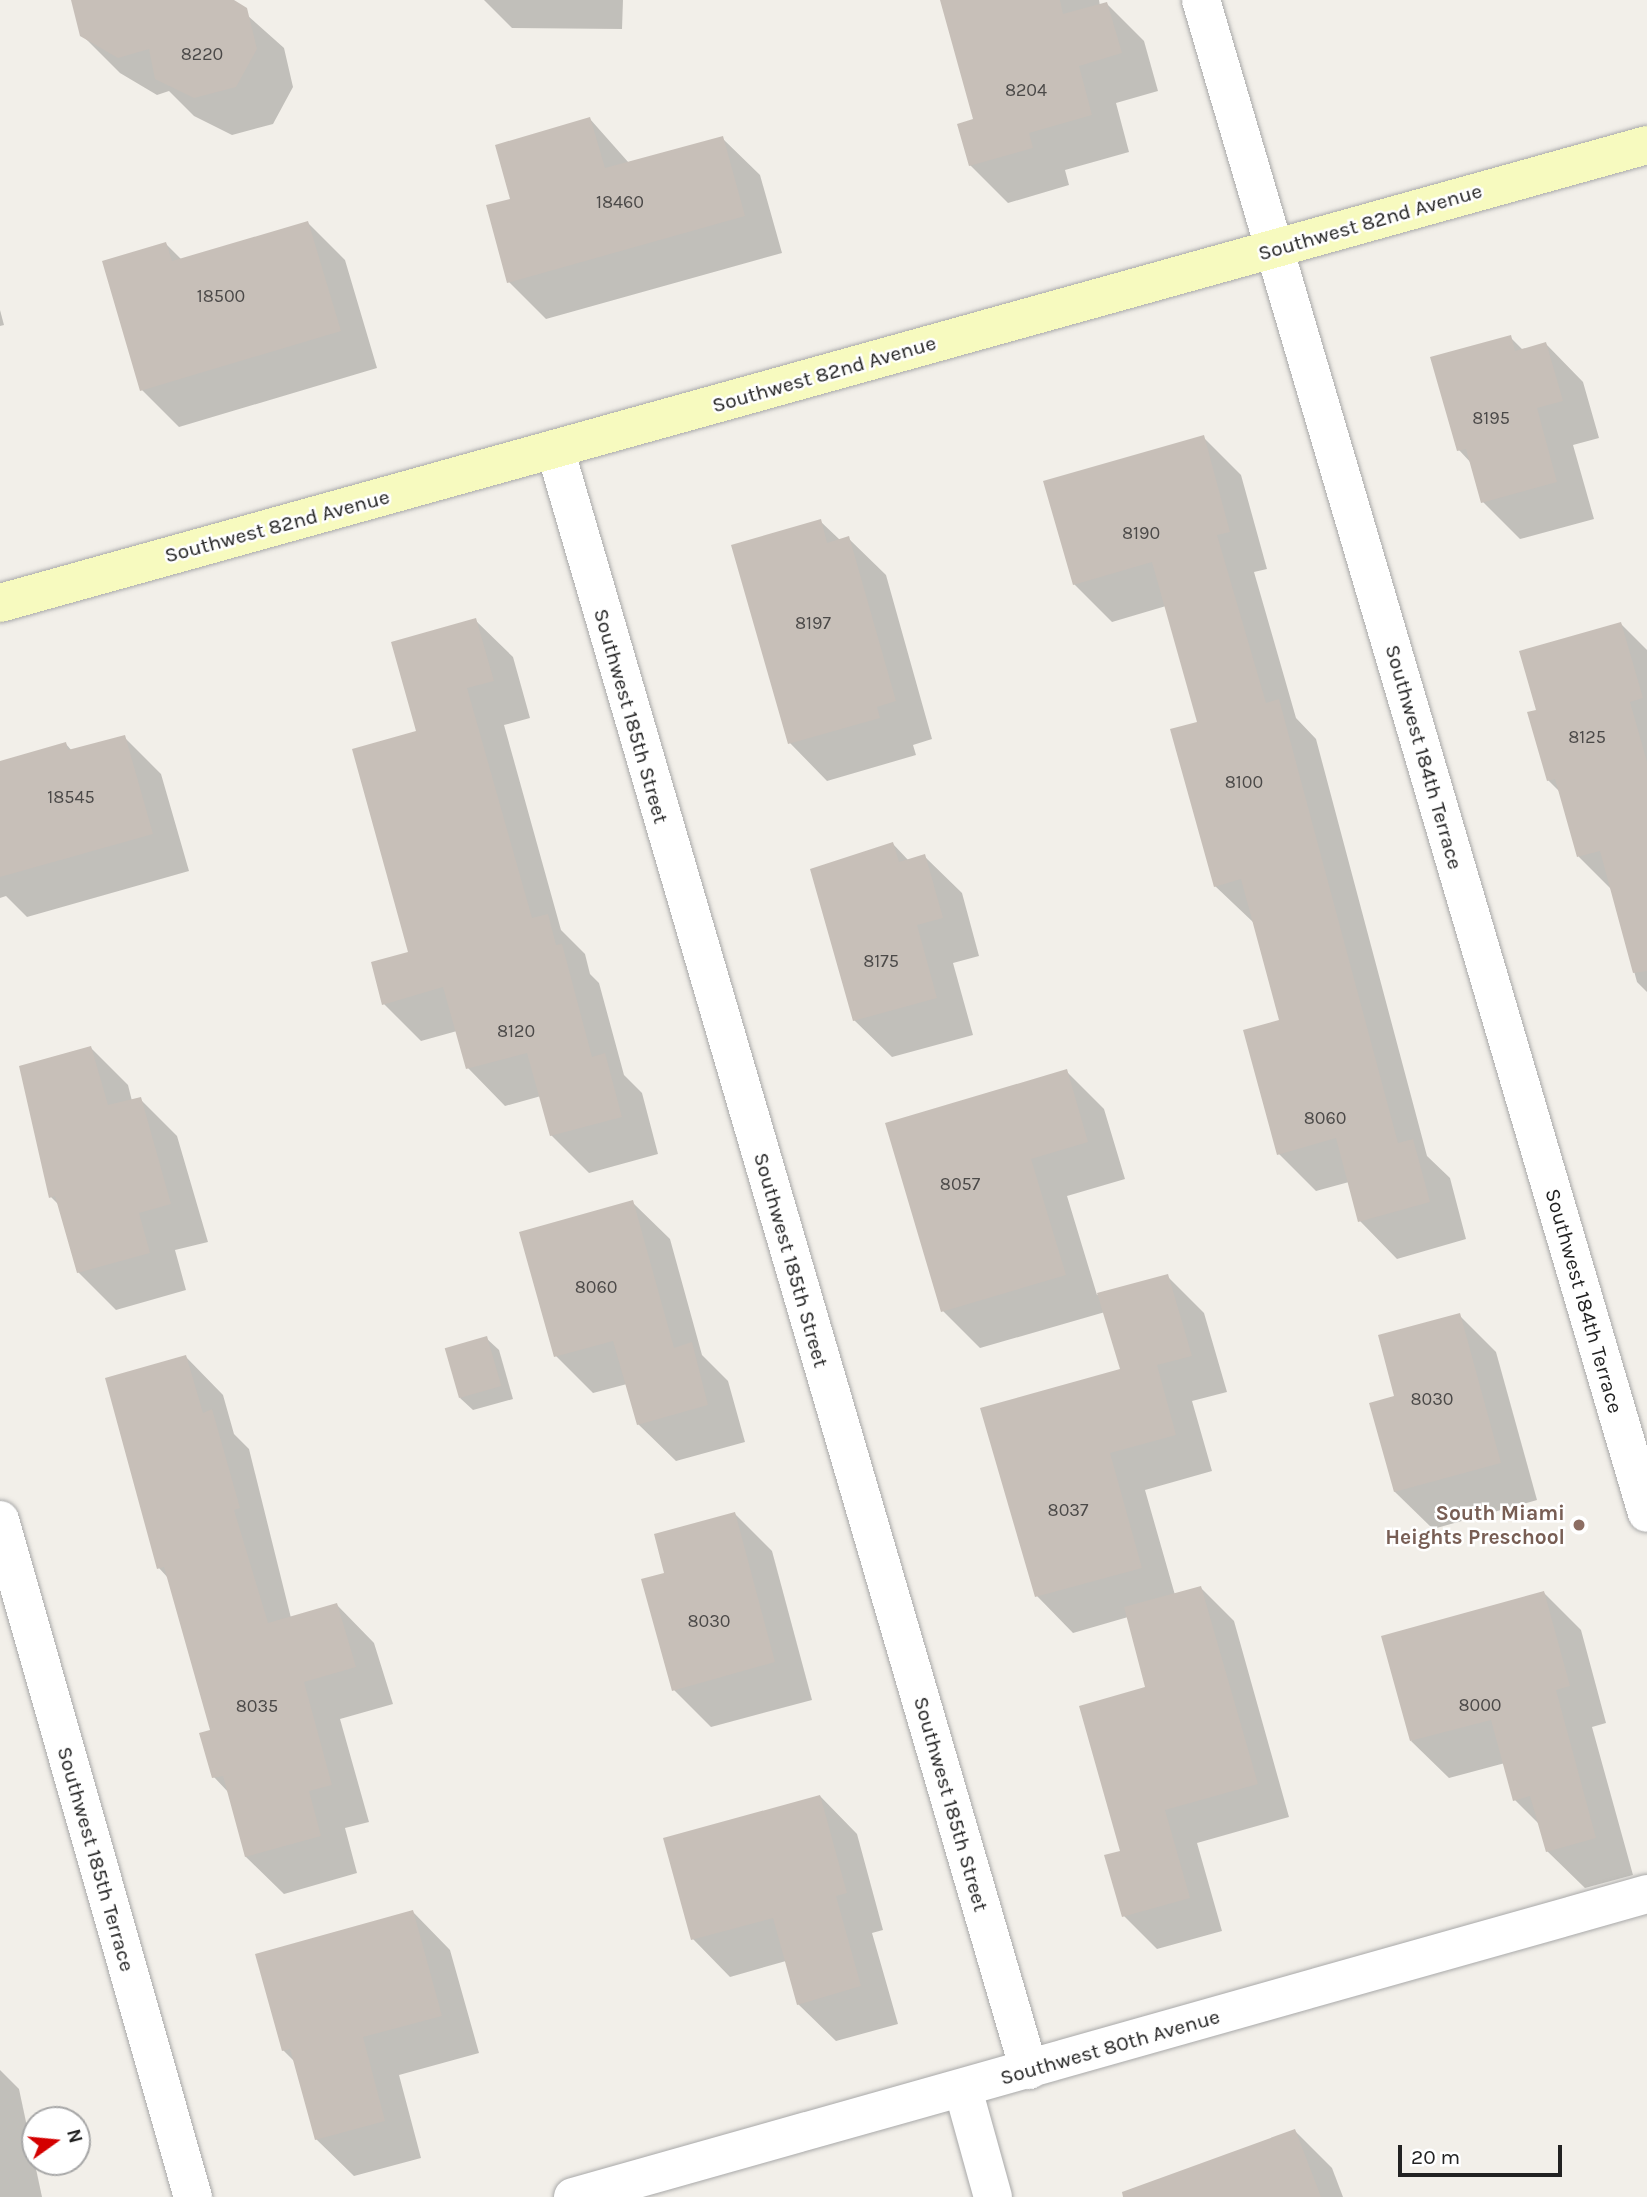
<!DOCTYPE html>
<html>
<head>
<meta charset="utf-8">
<style>
  body { margin:0 }
  #map { position:relative; width:1647px; height:2197px; overflow:hidden; background:#f2efe9; font-family:Karla,sans-serif }
  div>[style] { position:absolute }
  [style*='--x'] { left:calc(var(--x)*1px); top:calc(var(--y)*1px); width:calc(var(--w)*1px); rotate:calc(var(--a)*1deg) }
  .shadow>* { inset:0; background:#0003 }
  .building>* { inset:0; background:#c7bfb8; transform-origin:0 0 }
  .roads { filter:drop-shadow(0 0 2px #a9a9a9) drop-shadow(0 0 2px #a9a9a9) }
  .street>* { height:38px; margin:-19px; padding:0 19px; transform-origin:19px; border-radius:19px; background:#fff }
  .secondary>* { height:38px; margin:-19px; padding:0 19px; transform-origin:19px; border-radius:19px; background:#f7fabf }
  .dots>* { width:19px; height:19px; translate:-50% -50%; box-sizing:border-box; border:4px solid #fff; border-radius:50% }
  span { translate:-50% -50%; white-space:nowrap; text-align:center; line-height:1.15; -webkit-text-stroke:5px #fff; paint-order:stroke }
  .number-label { font-size:18px; color:#4b4948 }
  .number-label span { -webkit-text-stroke-width:0 }
  .street-label { font-size:21px; color:#222 }
  .education-label { font-size:21px; color:#785e54; font-weight:700 }
  .right { translate:-100% -50%; text-align:right }
  .north { position:absolute; left:21px; top:2106px; width:70px; height:70px; box-sizing:border-box; background:#fff; border:2px solid #a7a7a7; border-radius:50%; rotate:75deg; font-size:19px; font-weight:700; line-height:28px; text-align:center; color:#222 }
  .north::after { content:''; display:block; margin:auto; width:24px; height:32px; background:#d40000; clip-path:polygon(50% 0,100% 100%,50% 72%,0 100%) }
  .scale { position:absolute; left:1398px; top:2145px; width:164px; height:32px; box-sizing:border-box; border:4px solid #222; border-top:0; padding-left:9px; font-size:21px; line-height:24px; white-space:nowrap; color:#222; -webkit-text-stroke:5px #fff; paint-order:stroke }
</style>
</head>
<body>
<div id="map">
  <div class="shadow">
    <i style="clip-path:polygon(72px 0,230px 0,284px 48px,293px 87px,273px 124px,232px 135px,194px 116px,169px 91px,157px 95px,120px 73px,82px 35px)"></i>
    <i style="clip-path:polygon(484px 0,623px 0,622px 29px,512px 28px)"></i>
    <i style="clip-path:polygon(942px 0,1099px 0,1100px 6px,1107px 4px,1144px 41px,1158px 91px,1116px 103px,1129px 152px,1065px 170px,1069px 185px,1008px 203px,970px 165px,975px 120px)"></i>
    <i style="clip-path:polygon(590px 119px,629px 163px,722px 138px,760px 175px,782px 253px,546px 319px,509px 282px,512px 200px)"></i>
    <i style="clip-path:polygon(308px 223px,345px 260px,377px 368px,179px 427px,142px 390px,166px 244px,182px 260px)"></i>
    <i style="clip-path:polygon(0 310px,4px 325px,0 326px)"></i>
    <i style="clip-path:polygon(1510px 337px,1523px 350px,1546px 344px,1583px 382px,1599px 438px,1573px 445px,1594px 519px,1520px 539px,1483px 502px,1472px 464px,1459px 450px)"></i>
    <i style="clip-path:polygon(1203px 437px,1241px 475px,1267px 569px,1254px 572px,1296px 718px,1316px 739px,1427px 1156px,1450px 1178px,1466px 1239px,1397px 1259px,1360px 1221px,1349px 1182px,1316px 1191px,1279px 1154px,1281px 1021px,1254px 923px,1215px 886px,1199px 723px,1166px 606px,1112px 622px,1074px 584px)"></i>
    <i style="clip-path:polygon(820px 521px,840px 540px,848px 538px,886px 575px,932px 739px,913px 745px,916px 755px,827px 781px,790px 743px)"></i>
    <i style="clip-path:polygon(475px 620px,513px 657px,530px 718px,504px 725px,561px 930px,585px 954px,590px 974px,599px 983px,624px 1075px,642px 1093px,658px 1154px,589px 1173px,551px 1135px,541px 1096px,505px 1106px,468px 1068px,457px 1031px,421px 1041px,384px 1004px,410px 953px,418px 732px)"></i>
    <i style="clip-path:polygon(1621px 624px,1647px 650px,1647px 992px,1637px 982px,1612px 890px,1579px 857px,1561px 793px,1548px 780px,1538px 711px)"></i>
    <i style="clip-path:polygon(124px 737px,161px 774px,189px 871px,27px 917px,6px 896px,0 898px,0 762px,66px 744px,72px 751px)"></i>
    <i style="clip-path:polygon(893px 844px,909px 861px,924px 856px,962px 893px,979px 956px,953px 963px,973px 1035px,892px 1057px,854px 1020px)"></i>
    <i style="clip-path:polygon(91px 1048px,128px 1085px,132px 1101px,140px 1099px,177px 1136px,208px 1242px,175px 1250px,186px 1290px,116px 1310px,78px 1272px,60px 1206px,51px 1197px)"></i>
    <i style="clip-path:polygon(1066px 1071px,1104px 1109px,1125px 1179px,1067px 1196px,1097px 1295px,1167px 1276px,1204px 1313px,1227px 1392px,1192px 1401px,1212px 1471px,1145px 1490px,1175px 1595px,1201px 1588px,1234px 1621px,1289px 1817px,1197px 1843px,1222px 1931px,1157px 1949px,1124px 1916px,1122px 1852px,1147px 1688px,1128px 1617px,1073px 1633px,1037px 1596px,1122px 1370px,1105px 1312px,980px 1348px,943px 1311px)"></i>
    <i style="clip-path:polygon(632px 1202px,670px 1239px,702px 1355px,728px 1381px,745px 1442px,676px 1461px,638px 1424px,627px 1384px,593px 1393px,556px 1356px)"></i>
    <i style="clip-path:polygon(1459px 1315px,1496px 1352px,1537px 1500px,1433px 1529px,1395px 1492px,1396px 1397px)"></i>
    <i style="clip-path:polygon(486px 1338px,499px 1350px,513px 1399px,473px 1410px,460px 1398px)"></i>
    <i style="clip-path:polygon(186px 1357px,223px 1395px,234px 1434px,249px 1449px,291px 1618px,337px 1605px,374px 1643px,393px 1704px,340px 1719px,369px 1822px,345px 1828px,357px 1873px,284px 1894px,246px 1857px,229px 1793px,214px 1777px,212px 1732px,169px 1579px,159px 1568px)"></i>
    <i style="clip-path:polygon(735px 1514px,772px 1551px,812px 1700px,711px 1727px,674px 1690px,666px 1574px)"></i>
    <i style="clip-path:polygon(1544px 1593px,1581px 1630px,1606px 1723px,1592px 1727px,1633px 1875px,1585px 1888px,1547px 1851px,1540px 1825px,1515px 1800px,1505px 1763px,1449px 1778px,1411px 1741px)"></i>
    <i style="clip-path:polygon(820px 1796px,857px 1834px,883px 1930px,872px 1933px,898px 2024px,836px 2041px,798px 2004px,786px 1961px,730px 1977px,693px 1939px)"></i>
    <i style="clip-path:polygon(413px 1912px,450px 1950px,479px 2053px,399px 2075px,421px 2158px,354px 2176px,316px 2139px,295px 2062px,283px 2050px)"></i>
    <i style="clip-path:polygon(0 2070px,19px 2089px,42px 2197px,0 2197px)"></i>
    <i style="clip-path:polygon(1295px 2131px,1332px 2168px,1343px 2197px,1163px 2197px)"></i>
  </div>
  <div class="building">
    <i style="clip-path:polygon(71px 0,234px 0,247px 8px,257px 49px,236px 87px,194px 98px,155px 79px,149px 49px,118px 58px,80px 36px)"></i>
    <i style="clip-path:polygon(940px 0,1060px 0,1063px 14px,1107px 2px,1122px 53px,1079px 66px,1092px 115px,1029px 133px,1033px 148px,969px 166px,957px 124px,973px 119px)"></i>
    <i style="clip-path:polygon(590px 117px,605px 168px,723px 136px,745px 216px,507px 283px,486px 205px,510px 199px,495px 145px)"></i>
    <i style="clip-path:polygon(308px 221px,341px 331px,140px 391px,102px 261px,166px 242px,172px 261px)"></i>
    <i style="clip-path:polygon(1511px 335px,1515px 351px,1546px 342px,1563px 401px,1537px 408px,1557px 482px,1481px 503px,1466px 449px,1457px 451px,1430px 357px)"></i>
    <i style="clip-path:polygon(1204px 435px,1230px 532px,1217px 535px,1266px 703px,1279px 699px,1398px 1143px,1413px 1139px,1430px 1202px,1358px 1222px,1336px 1138px,1277px 1155px,1243px 1030px,1279px 1020px,1241px 879px,1214px 887px,1170px 729px,1197px 722px,1152px 562px,1073px 585px,1043px 481px)"></i>
    <i style="clip-path:polygon(821px 519px,827px 543px,849px 536px,896px 701px,877px 707px,880px 718px,788px 744px,731px 545px)"></i>
    <i style="clip-path:polygon(476px 618px,494px 681px,467px 688px,532px 918px,548px 914px,556px 945px,562px 944px,592px 1057px,605px 1053px,622px 1117px,550px 1136px,527px 1053px,466px 1069px,443px 987px,382px 1005px,371px 962px,408px 952px,352px 749px,416px 731px,391px 642px)"></i>
    <i style="clip-path:polygon(1621px 622px,1643px 698px,1630px 702px,1647px 762px,1647px 971px,1633px 973px,1600px 851px,1577px 857px,1555px 779px,1547px 781px,1527px 712px,1536px 710px,1519px 651px)"></i>
    <i style="clip-path:polygon(125px 735px,153px 834px,0 877px,0 761px,66px 742px,68px 750px)"></i>
    <i style="clip-path:polygon(893px 842px,899px 862px,925px 854px,943px 918px,917px 925px,937px 998px,853px 1021px,810px 869px)"></i>
    <i style="clip-path:polygon(91px 1046px,108px 1105px,141px 1097px,171px 1204px,139px 1213px,150px 1253px,77px 1273px,55px 1196px,49px 1198px,19px 1066px)"></i>
    <i style="clip-path:polygon(1067px 1069px,1088px 1142px,1031px 1159px,1066px 1275px,941px 1312px,885px 1123px)"></i>
    <i style="clip-path:polygon(633px 1200px,674px 1348px,692px 1342px,708px 1405px,637px 1425px,613px 1341px,554px 1357px,519px 1232px)"></i>
    <i style="clip-path:polygon(1168px 1274px,1192px 1356px,1157px 1365px,1176px 1435px,1110px 1453px,1142px 1568px,1035px 1597px,980px 1408px,1120px 1369px,1097px 1293px)"></i>
    <i style="clip-path:polygon(1460px 1313px,1501px 1463px,1394px 1492px,1369px 1403px,1394px 1396px,1378px 1335px)"></i>
    <i style="left:487px;top:1336px;width:52px;height:44px;rotate:74deg"></i>
    <i style="clip-path:polygon(186px 1355px,203px 1413px,212px 1409px,240px 1508px,234px 1510px,268px 1623px,337px 1603px,356px 1667px,304px 1682px,332px 1785px,309px 1791px,321px 1836px,245px 1857px,223px 1776px,212px 1778px,199px 1733px,210px 1730px,164px 1567px,157px 1569px,105px 1378px)"></i>
    <i style="clip-path:polygon(735px 1512px,775px 1662px,672px 1691px,641px 1579px,664px 1573px,654px 1534px)"></i>
    <i style="clip-path:polygon(1201px 1586px,1258px 1784px,1165px 1810px,1190px 1898px,1122px 1917px,1104px 1855px,1120px 1851px,1079px 1706px,1145px 1687px,1124px 1607px)"></i>
    <i style="clip-path:polygon(1544px 1591px,1570px 1686px,1556px 1690px,1596px 1838px,1546px 1852px,1530px 1796px,1513px 1801px,1491px 1720px,1410px 1741px,1381px 1636px)"></i>
    <i style="clip-path:polygon(820px 1795px,847px 1893px,836px 1896px,861px 1986px,797px 2005px,773px 1918px,691px 1940px,663px 1838px)"></i>
    <i style="clip-path:polygon(413px 1910px,442px 2016px,363px 2037px,385px 2121px,315px 2140px,290px 2049px,282px 2051px,255px 1954px)"></i>
    <i style="clip-path:polygon(1295px 2129px,1321px 2197px,1123px 2197px,1122px 2192px)"></i>
  </div>
  <div class="roads">
    <div class="street">
      <i style="--x:1201;--y:0;--w:1577;--a:73.58"></i>
      <i style="--x:555;--y:449;--w:1689;--a:73.7"></i>
      <i style="--x:0;--y:1520;--w:704;--a:74.09"></i>
      <i style="--x:963;--y:2089;--w:112;--a:74.5"></i>
      <i style="--x:573;--y:2197;--w:1116;--a:-15.75"></i>
    </div>
    <div class="secondary">
      <i style="--x:0;--y:603;--w:1709;--a:-15.54"></i>
    </div>
  </div>
  <div class="dots">
    <i style="left:1579px;top:1525px;background:#8d6e63"></i>
  </div>
  <div class="number-label">
    <span style="left:202px;top:54px">8220</span>
    <span style="left:1026px;top:90px">8204</span>
    <span style="left:620px;top:202px">18460</span>
    <span style="left:221px;top:296px">18500</span>
    <span style="left:1491px;top:418px">8195</span>
    <span style="left:1141px;top:533px">8190</span>
    <span style="left:813px;top:623px">8197</span>
    <span style="left:1587px;top:737px">8125</span>
    <span style="left:1244px;top:782px">8100</span>
    <span style="left:71px;top:797px">18545</span>
    <span style="left:881px;top:961px">8175</span>
    <span style="left:516px;top:1031px">8120</span>
    <span style="left:1325px;top:1118px">8060</span>
    <span style="left:960px;top:1184px">8057</span>
    <span style="left:596px;top:1287px">8060</span>
    <span style="left:1432px;top:1399px">8030</span>
    <span style="left:1068px;top:1510px">8037</span>
    <span style="left:709px;top:1621px">8030</span>
    <span style="left:1480px;top:1705px">8000</span>
    <span style="left:257px;top:1706px">8035</span>
  </div>
  <div class="street-label">
    <span style="left:1370px;top:222px;rotate:-16deg">Southwest 82nd Avenue</span>
    <span style="left:824px;top:374px;rotate:-16deg">Southwest 82nd Avenue</span>
    <span style="left:277px;top:526px;rotate:-15deg">Southwest 82nd Avenue</span>
    <span style="left:631px;top:716px;rotate:74deg">Southwest 185th Street</span>
    <span style="left:1424px;top:757px;rotate:74deg">Southwest 184th Terrace</span>
    <span style="left:791px;top:1260px;rotate:74deg">Southwest 185th Street</span>
    <span style="left:1584px;top:1301px;rotate:74deg">Southwest 184th Terrace</span>
    <span style="left:951px;top:1804px;rotate:74deg">Southwest 185th Street</span>
    <span style="left:96px;top:1859px;rotate:74deg">Southwest 185th Terrace</span>
    <span style="left:1110px;top:2047px;rotate:-16deg">Southwest 80th Avenue</span>
  </div>
  <div class="education-label">
    <span class="right" style="left:1565px;top:1525px">South Miami<br>Heights Preschool</span>
  </div>
  <div class="north">N</div>
  <div class="scale">20 m</div>
</div>
</body>
</html>
